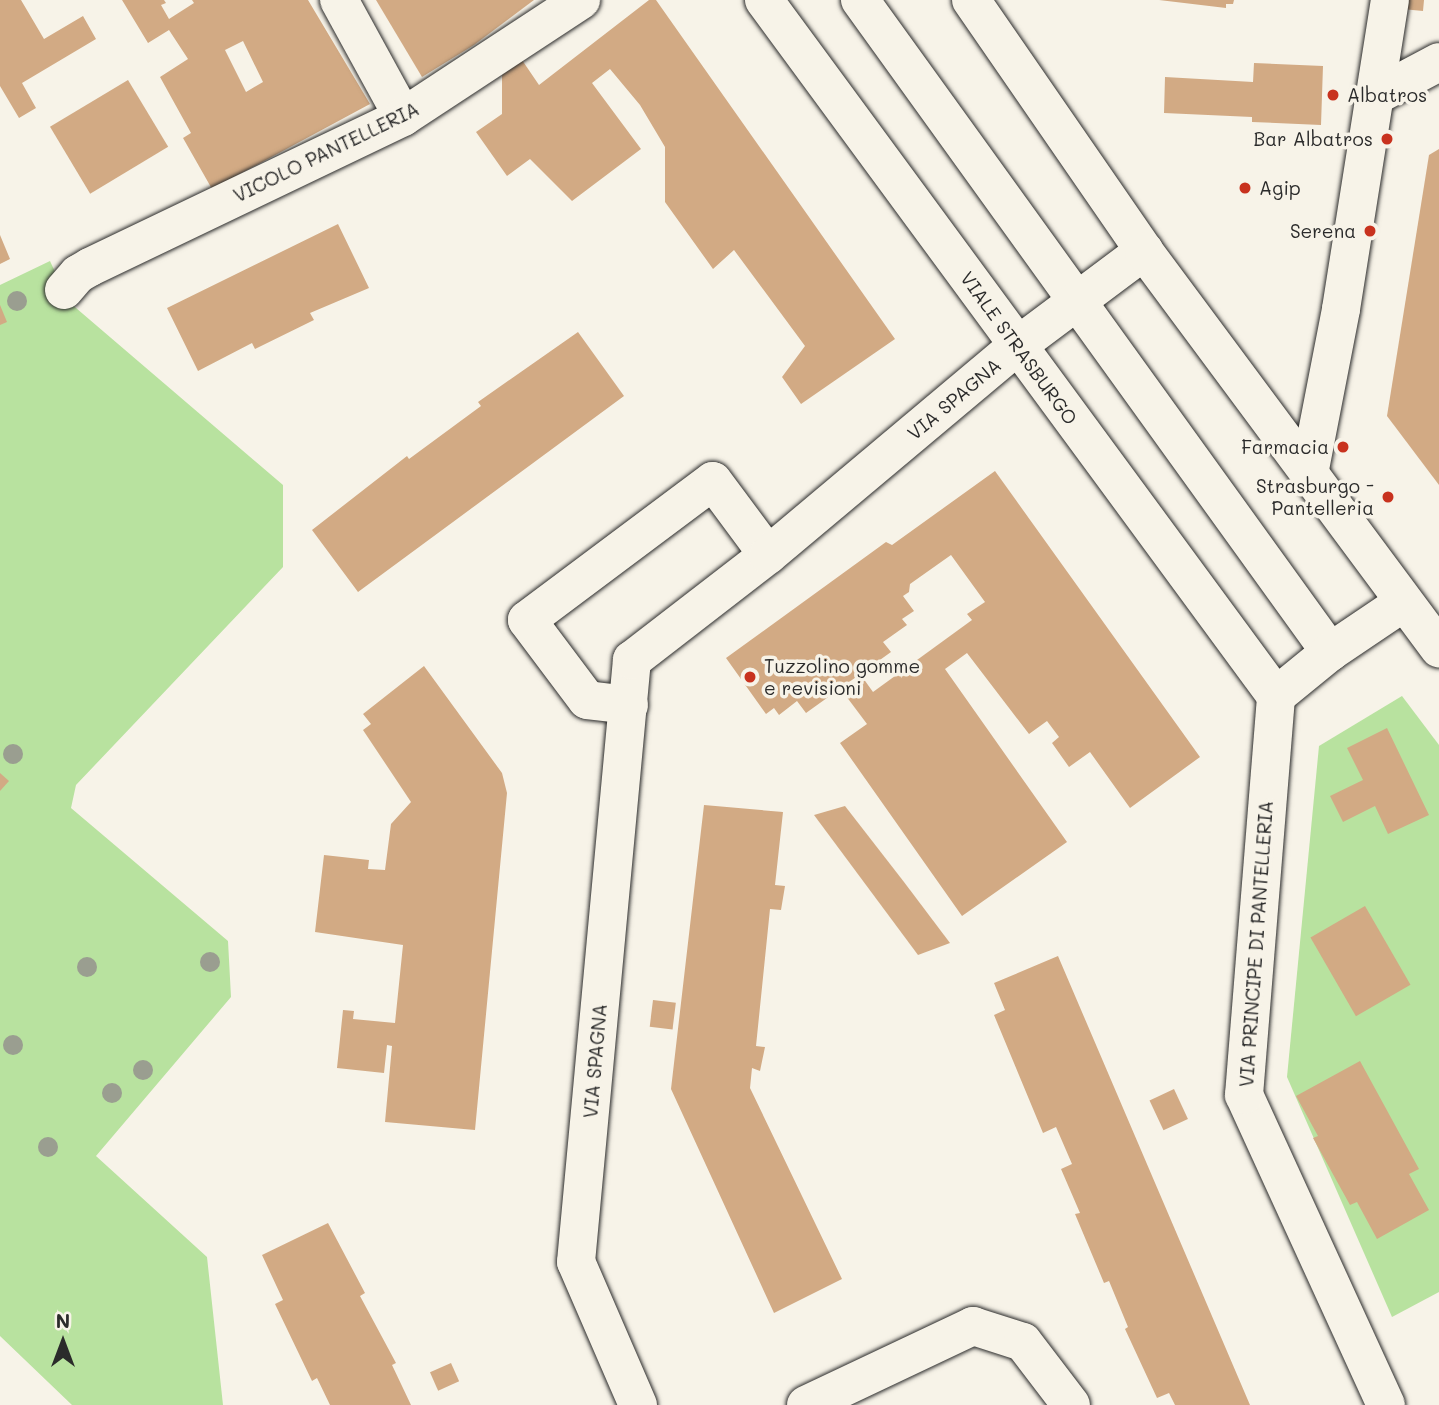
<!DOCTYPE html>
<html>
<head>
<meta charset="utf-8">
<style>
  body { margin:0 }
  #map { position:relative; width:1439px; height:1405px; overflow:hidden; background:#f7f3e8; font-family:Mali,sans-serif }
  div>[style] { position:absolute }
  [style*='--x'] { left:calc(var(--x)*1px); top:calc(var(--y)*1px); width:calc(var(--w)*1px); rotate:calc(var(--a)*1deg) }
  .green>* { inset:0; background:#b8e29f }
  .building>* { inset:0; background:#d2aa84; transform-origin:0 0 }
  .roads { filter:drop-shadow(0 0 2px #2b2b2b) drop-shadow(0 0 2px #2b2b2b) }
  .street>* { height:38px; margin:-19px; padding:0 19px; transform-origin:19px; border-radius:19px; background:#f7f3e8 }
  .secondary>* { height:38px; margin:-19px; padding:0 19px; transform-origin:19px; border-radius:19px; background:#f7f3e8 }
  .trees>* { width:20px; height:20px; margin:-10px; border-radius:50%; background:#9a9e90 }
  .dots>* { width:19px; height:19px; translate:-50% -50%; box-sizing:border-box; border:4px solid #f7f3e8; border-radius:50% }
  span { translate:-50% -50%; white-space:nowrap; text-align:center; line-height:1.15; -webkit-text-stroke:7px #f7f3e8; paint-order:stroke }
  .poi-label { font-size:19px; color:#2b2b2b }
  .left { translate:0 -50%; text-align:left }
  .right { translate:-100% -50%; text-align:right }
  .street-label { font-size:19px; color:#2b2b2b }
  .north { position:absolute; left:28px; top:1307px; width:70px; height:70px; -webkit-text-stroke:5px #f7f3e8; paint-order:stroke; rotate:0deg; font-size:19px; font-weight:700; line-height:28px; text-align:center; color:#2b2b2b }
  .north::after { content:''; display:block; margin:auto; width:24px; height:32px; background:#2b2b2b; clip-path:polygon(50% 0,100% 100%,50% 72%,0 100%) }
</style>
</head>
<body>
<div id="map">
  <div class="green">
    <i style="clip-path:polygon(50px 261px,69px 302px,283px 485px,283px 567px,76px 785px,71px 808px,228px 941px,231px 997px,96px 1156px,207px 1257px,223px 1405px,72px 1405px,0 1336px,0 285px)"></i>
    <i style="clip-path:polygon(1402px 696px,1439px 745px,1439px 1292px,1392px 1317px,1287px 1077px,1319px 746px)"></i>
  </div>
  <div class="building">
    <i style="clip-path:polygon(0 0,21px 0,44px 39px,83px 16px,96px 39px,22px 83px,36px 108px,19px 118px,0 86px)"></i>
    <i style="clip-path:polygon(evenodd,122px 0,164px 0,166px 3px,161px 5px,169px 19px,194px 3px,192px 0,308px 0,370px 104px,212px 189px,183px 138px,191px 133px,160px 77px,188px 59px,169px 30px,148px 43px,122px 0,243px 41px,263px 82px,246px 92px,225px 50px,243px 41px)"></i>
    <i style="clip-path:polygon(376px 0,534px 0,474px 45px,422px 77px)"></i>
    <i style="clip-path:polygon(649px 0,656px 0,895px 339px,801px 404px,782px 377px,805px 346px,734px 250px,713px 269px,665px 202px,665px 147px,640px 105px,610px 69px,592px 83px,641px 149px,572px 201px,530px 159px,507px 176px,476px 132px,502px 114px,502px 75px,522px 60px,539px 85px)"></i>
    <i style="clip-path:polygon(1159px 0,1234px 0,1233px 4px,1226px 4px,1226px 8px)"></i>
    <i style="clip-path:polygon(1403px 0,1424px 0,1423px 11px,1402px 9px)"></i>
    <i style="clip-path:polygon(1254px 63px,1323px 66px,1321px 125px,1252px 122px,1252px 117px,1164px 113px,1165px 77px,1253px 82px)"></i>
    <i style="left:128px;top:80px;width:78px;height:91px;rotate:59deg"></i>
    <i style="clip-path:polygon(1439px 149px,1439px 485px,1387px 416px,1429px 155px)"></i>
    <i style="clip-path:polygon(338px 224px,369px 288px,310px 313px,314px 320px,255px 349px,252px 343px,198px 371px,167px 308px)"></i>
    <i style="clip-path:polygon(0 235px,10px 259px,0 264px)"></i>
    <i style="clip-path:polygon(0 305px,7px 322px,0 325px)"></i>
    <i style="clip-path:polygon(578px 332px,624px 396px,358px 592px,312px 530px,407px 456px,409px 459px,481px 406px,478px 402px)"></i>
    <i style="clip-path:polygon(995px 471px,1200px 757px,1130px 808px,1090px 752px,1069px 767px,1052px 743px,1059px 737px,1047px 721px,1029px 734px,967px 653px,945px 669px,1067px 842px,962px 916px,840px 743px,867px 724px,843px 692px,863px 678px,873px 692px,972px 620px,967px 614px,985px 602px,951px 555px,910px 584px,909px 592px,903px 596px,914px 611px,902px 619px,907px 625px,883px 642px,891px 652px,806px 713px,797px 701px,779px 715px,774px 708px,766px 714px,726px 658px,886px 542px,892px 545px)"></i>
    <i style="clip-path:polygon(424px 666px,502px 773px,507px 793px,475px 1130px,385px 1122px,392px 1046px,387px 1045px,384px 1073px,337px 1068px,343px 1010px,354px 1011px,353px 1019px,395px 1023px,403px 945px,315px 932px,324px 855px,369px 860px,368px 869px,385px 870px,391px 824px,411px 802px,363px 730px,371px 724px,363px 714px)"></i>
    <i style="clip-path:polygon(1387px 728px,1429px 815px,1388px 834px,1375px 806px,1343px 822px,1330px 796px,1363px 780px,1347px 748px)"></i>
    <i style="clip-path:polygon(0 773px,9px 781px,0 791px)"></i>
    <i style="clip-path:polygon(704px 805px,783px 812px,775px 885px,785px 886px,781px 910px,770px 909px,756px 1046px,765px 1047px,760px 1071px,752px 1068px,750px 1088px,842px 1279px,774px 1313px,671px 1089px)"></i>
    <i style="clip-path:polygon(845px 806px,904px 882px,950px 943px,918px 955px,814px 815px)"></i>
    <i style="left:1365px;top:906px;width:91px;height:63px;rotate:60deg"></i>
    <i style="clip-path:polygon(1058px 956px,1188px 1260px,1250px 1405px,1175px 1405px,1169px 1393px,1157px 1398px,1125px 1329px,1128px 1327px,1109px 1281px,1104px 1283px,1075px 1214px,1080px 1213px,1061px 1169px,1072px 1164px,1056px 1127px,1043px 1133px,994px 1015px,1005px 1010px,994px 983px)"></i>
    <i style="left:653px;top:1000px;width:23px;height:27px;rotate:7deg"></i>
    <i style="clip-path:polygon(1360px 1061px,1419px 1169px,1409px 1174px,1429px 1210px,1377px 1239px,1357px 1202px,1350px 1205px,1313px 1138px,1318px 1136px,1296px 1096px)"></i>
    <i style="left:1174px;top:1089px;width:33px;height:27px;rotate:65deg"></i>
    <i style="clip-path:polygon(328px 1223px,365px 1293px,360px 1296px,396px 1363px,392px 1365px,411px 1405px,330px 1405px,317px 1378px,312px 1381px,275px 1304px,283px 1300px,262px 1255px)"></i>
    <i style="left:451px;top:1363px;width:20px;height:23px;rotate:66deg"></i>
  </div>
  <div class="roads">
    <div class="street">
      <i style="--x:339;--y:0;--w:133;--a:61.3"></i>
      <i style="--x:764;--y:0;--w:864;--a:53.66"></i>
      <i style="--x:860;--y:0;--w:804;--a:54.21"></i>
      <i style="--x:1375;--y:96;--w:72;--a:-28"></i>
      <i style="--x:64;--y:290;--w:21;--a:-49"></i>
      <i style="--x:78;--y:274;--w:14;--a:-30"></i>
      <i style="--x:90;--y:267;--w:347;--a:-25.6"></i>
      <i style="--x:403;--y:117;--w:213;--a:-33.3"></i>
      <i style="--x:1309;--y:474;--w:168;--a:-79"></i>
      <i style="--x:1341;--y:309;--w:313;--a:-81"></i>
      <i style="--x:629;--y:705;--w:42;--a:-173.2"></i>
      <i style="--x:587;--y:700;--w:100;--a:-126.9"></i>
      <i style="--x:527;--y:620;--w:232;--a:-36.8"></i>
      <i style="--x:713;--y:481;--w:92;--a:53.4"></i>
      <i style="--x:638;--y:1405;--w:156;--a:-113.4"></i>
      <i style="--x:576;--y:1262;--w:605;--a:-84.69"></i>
      <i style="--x:632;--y:660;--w:172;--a:-37.7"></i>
      <i style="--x:768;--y:555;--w:325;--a:-40"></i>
      <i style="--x:1017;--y:346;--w:159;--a:-36.8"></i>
      <i style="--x:806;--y:1405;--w:185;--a:-25.3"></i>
      <i style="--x:973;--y:1326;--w:52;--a:17.7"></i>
      <i style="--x:1023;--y:1342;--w:79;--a:52.7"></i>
      <i style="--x:1386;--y:1405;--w:341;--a:-114.6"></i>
      <i style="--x:1244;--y:1095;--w:400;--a:-85.4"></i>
      <i style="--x:1276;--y:696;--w:70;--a:-39.2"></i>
      <i style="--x:1330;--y:652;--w:89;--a:-34"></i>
    </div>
    <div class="secondary">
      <i style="--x:971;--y:0;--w:305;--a:55.4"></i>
      <i style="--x:1144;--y:251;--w:495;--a:53.4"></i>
    </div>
  </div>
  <div class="trees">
    <i style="left:17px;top:301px"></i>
    <i style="left:13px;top:754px"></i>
    <i style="left:210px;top:962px"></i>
    <i style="left:87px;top:967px"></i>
    <i style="left:13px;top:1045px"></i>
    <i style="left:143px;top:1070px"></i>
    <i style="left:112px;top:1093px"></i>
    <i style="left:48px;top:1147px"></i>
  </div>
  <div class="dots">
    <i style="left:1333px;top:95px;background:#c8321e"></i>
    <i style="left:1387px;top:139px;background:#c8321e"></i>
    <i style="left:1245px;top:188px;background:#c8321e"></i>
    <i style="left:1370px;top:231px;background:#c8321e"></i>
    <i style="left:1343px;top:447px;background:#c8321e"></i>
    <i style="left:1388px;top:497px;background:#c8321e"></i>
    <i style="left:750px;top:677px;background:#c8321e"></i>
  </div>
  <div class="poi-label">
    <span class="left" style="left:1347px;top:95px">Albatros</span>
    <span class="right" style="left:1373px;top:139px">Bar Albatros</span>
    <span class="left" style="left:1259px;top:188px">Agip</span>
    <span class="right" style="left:1356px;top:231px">Serena</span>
    <span class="right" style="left:1329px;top:447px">Farmacia</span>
    <span class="right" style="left:1374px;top:497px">Strasburgo -<br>Pantelleria</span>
    <span class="left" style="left:764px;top:677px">Tuzzolino gomme<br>e revisioni</span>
  </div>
  <div class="street-label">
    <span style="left:326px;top:152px;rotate:-26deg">VICOLO PANTELLERIA</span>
    <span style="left:1019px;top:348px;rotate:54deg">VIALE STRASBURGO</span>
    <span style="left:954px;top:399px;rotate:-40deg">VIA SPAGNA</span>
    <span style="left:1256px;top:944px;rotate:-86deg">VIA PRINCIPE DI PANTELLERIA</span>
    <span style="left:595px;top:1061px;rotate:-85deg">VIA SPAGNA</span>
  </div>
  <div class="north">N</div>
</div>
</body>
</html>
